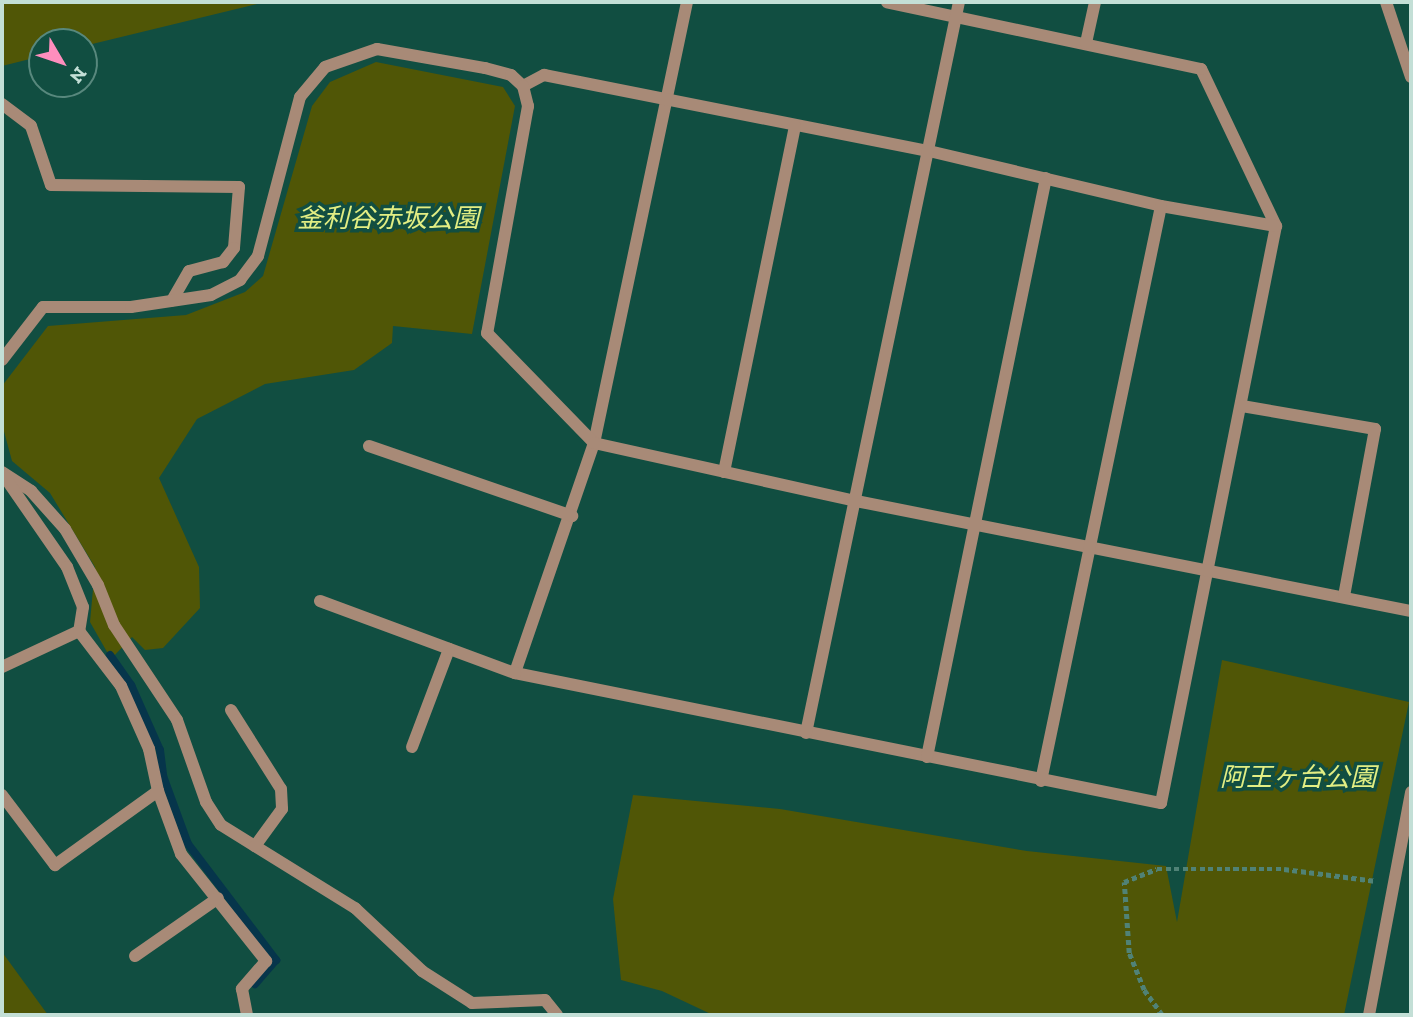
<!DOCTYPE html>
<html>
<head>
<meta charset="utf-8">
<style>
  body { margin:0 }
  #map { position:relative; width:1413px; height:1017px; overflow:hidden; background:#114e41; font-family:"Zilla Slab","Noto Sans JP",serif }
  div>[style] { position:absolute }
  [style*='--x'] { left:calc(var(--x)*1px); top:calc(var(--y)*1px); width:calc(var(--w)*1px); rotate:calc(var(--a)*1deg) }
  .green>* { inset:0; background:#505606 }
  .stream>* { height:8px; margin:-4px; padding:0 4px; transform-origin:4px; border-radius:4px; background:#06354b }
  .path>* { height:4.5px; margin-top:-2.25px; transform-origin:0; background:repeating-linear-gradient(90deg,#508276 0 5px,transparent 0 8.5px) }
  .minor>* { height:12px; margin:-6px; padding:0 6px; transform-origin:6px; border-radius:6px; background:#a88a77 }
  span { translate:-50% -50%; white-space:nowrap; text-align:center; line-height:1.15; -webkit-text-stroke:7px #114e41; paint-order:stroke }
  .park-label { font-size:26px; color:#e2ee83; font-style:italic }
  .frame { position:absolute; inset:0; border:4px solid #c3dfd6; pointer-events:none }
  .north { position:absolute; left:28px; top:28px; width:70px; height:70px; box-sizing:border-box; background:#114e41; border:2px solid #58887d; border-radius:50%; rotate:129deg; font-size:19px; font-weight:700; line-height:28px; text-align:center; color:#c3dfd6 }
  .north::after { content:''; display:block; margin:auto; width:24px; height:32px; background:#fe8ebd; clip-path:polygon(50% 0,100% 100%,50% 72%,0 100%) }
</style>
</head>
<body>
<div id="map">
  <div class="green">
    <i style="clip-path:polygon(2px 2px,265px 2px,84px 46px,84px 42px,42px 42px,42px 56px,2px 66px)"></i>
    <i style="clip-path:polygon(376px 62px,503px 87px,515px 106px,472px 334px,393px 326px,392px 343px,354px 370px,265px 384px,197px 419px,159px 478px,199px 567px,200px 608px,163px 648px,145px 650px,132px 637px,111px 659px,90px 622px,95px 567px,50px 493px,12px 461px,2px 424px,2px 386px,48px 326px,186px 315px,245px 292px,263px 276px,312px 106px,330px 82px)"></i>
    <i style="clip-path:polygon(1222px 660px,1409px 702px,1344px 1015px,713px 1015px,662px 991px,621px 980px,613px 899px,633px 795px,780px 809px,1027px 851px,1166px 866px,1177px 922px)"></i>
    <i style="clip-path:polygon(2px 952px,48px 1015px,2px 1015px)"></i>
  </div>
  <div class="stream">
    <i style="--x:110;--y:655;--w:37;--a:55"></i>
    <i style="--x:131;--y:685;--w:71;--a:66"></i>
    <i style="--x:160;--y:750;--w:26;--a:83"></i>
    <i style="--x:163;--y:776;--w:72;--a:69.8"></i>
    <i style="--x:188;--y:844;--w:146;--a:52.8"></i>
    <i style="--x:276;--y:960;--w:32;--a:131"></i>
  </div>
  <div class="path">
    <i style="--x:1162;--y:1015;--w:31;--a:-126"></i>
    <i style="--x:1144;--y:990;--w:40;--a:-112"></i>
    <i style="--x:1129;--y:953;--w:71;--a:-94"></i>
    <i style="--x:1124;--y:882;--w:35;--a:-22"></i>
    <i style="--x:1157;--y:869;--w:127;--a:0"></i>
    <i style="--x:1284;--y:869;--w:93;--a:7.4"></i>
  </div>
  <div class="minor">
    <i style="--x:687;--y:2;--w:451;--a:101.9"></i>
    <i style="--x:594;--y:443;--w:243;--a:109"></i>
    <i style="--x:515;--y:673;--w:659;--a:11.38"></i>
    <i style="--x:1161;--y:803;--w:588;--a:-78.73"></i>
    <i style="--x:1276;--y:226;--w:174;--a:-115.5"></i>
    <i style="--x:1201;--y:69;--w:321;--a:-168"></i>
    <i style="--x:1386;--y:2;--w:79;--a:71.6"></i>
    <i style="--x:1086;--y:43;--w:42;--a:-77.6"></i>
    <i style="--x:523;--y:86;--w:24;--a:-28"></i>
    <i style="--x:544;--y:75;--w:392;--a:11.2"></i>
    <i style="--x:929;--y:151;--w:238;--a:13.3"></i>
    <i style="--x:1161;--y:206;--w:117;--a:9.9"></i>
    <i style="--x:2;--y:104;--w:36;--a:37"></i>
    <i style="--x:31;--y:126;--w:62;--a:71.3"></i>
    <i style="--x:51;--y:185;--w:188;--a:0.6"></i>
    <i style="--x:239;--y:187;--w:61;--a:94.7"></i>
    <i style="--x:234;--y:248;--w:18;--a:128"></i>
    <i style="--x:223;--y:262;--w:35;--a:165"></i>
    <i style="--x:189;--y:271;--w:34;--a:120"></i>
    <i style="--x:2;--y:360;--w:67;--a:-52.3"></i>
    <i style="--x:43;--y:307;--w:88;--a:0"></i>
    <i style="--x:131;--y:307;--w:81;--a:-8.5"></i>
    <i style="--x:211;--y:295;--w:33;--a:-27"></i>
    <i style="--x:240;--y:280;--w:30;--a:-53"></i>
    <i style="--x:258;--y:256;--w:164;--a:-75.2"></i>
    <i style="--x:300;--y:97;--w:39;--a:-50"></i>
    <i style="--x:325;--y:67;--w:55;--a:-19.1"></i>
    <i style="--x:377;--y:49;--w:110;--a:10"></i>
    <i style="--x:485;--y:68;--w:27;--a:15"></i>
    <i style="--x:511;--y:75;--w:16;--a:43"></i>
    <i style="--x:523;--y:86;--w:21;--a:76"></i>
    <i style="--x:528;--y:106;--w:231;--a:100.2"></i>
    <i style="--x:487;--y:333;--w:153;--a:45.8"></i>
    <i style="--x:594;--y:443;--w:268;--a:12.5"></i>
    <i style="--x:856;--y:501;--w:566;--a:11.21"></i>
    <i style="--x:1242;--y:406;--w:135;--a:9.8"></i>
    <i style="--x:1375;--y:429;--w:170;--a:100.5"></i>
    <i style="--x:369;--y:446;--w:215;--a:19"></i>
    <i style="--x:2;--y:472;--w:35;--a:33"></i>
    <i style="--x:31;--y:491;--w:51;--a:48.2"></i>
    <i style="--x:65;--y:529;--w:65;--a:59.5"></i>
    <i style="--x:98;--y:585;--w:43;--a:68.2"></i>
    <i style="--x:114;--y:625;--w:114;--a:56.4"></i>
    <i style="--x:177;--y:720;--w:87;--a:70.5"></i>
    <i style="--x:206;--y:802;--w:27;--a:57"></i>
    <i style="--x:221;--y:825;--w:158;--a:31.8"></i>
    <i style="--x:355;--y:908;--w:92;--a:43.2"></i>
    <i style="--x:422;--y:971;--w:59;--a:32.6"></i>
    <i style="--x:472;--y:1003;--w:73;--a:-2.4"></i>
    <i style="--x:545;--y:1000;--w:19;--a:51"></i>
    <i style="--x:724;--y:472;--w:353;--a:-78.4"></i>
    <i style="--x:4;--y:476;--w:111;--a:55.3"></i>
    <i style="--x:67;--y:567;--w:43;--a:68.2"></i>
    <i style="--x:83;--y:607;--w:24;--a:99"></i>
    <i style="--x:79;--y:631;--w:69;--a:52.6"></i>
    <i style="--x:121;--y:686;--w:69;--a:66"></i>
    <i style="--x:149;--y:749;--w:43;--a:77.9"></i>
    <i style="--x:158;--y:791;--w:67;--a:69.9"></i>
    <i style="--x:181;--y:854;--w:137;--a:51.5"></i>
    <i style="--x:266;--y:961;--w:37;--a:131"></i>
    <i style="--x:242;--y:989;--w:26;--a:79"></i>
    <i style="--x:320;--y:601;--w:208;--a:20.3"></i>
    <i style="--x:2;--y:667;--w:85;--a:-25.1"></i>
    <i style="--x:231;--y:710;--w:93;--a:57.7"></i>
    <i style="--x:281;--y:789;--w:20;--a:87"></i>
    <i style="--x:282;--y:809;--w:46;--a:126.1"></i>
    <i style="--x:806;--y:733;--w:747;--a:-78.18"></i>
    <i style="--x:412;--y:747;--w:105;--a:-69.3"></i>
    <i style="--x:927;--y:757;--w:591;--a:-78.39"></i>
    <i style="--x:1041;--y:781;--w:587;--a:-78.21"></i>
    <i style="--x:2;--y:795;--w:88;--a:52.9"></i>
    <i style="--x:55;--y:865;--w:127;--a:-35.7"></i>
    <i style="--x:135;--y:956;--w:101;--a:-34.9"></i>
    <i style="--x:1369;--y:1015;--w:227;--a:-79.3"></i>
  </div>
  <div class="park-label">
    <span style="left:388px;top:219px">釜利谷赤坂公園</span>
    <span style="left:1298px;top:778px">阿王ヶ台公園</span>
  </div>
  <div class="frame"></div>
  <div class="north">N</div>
</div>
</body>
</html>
